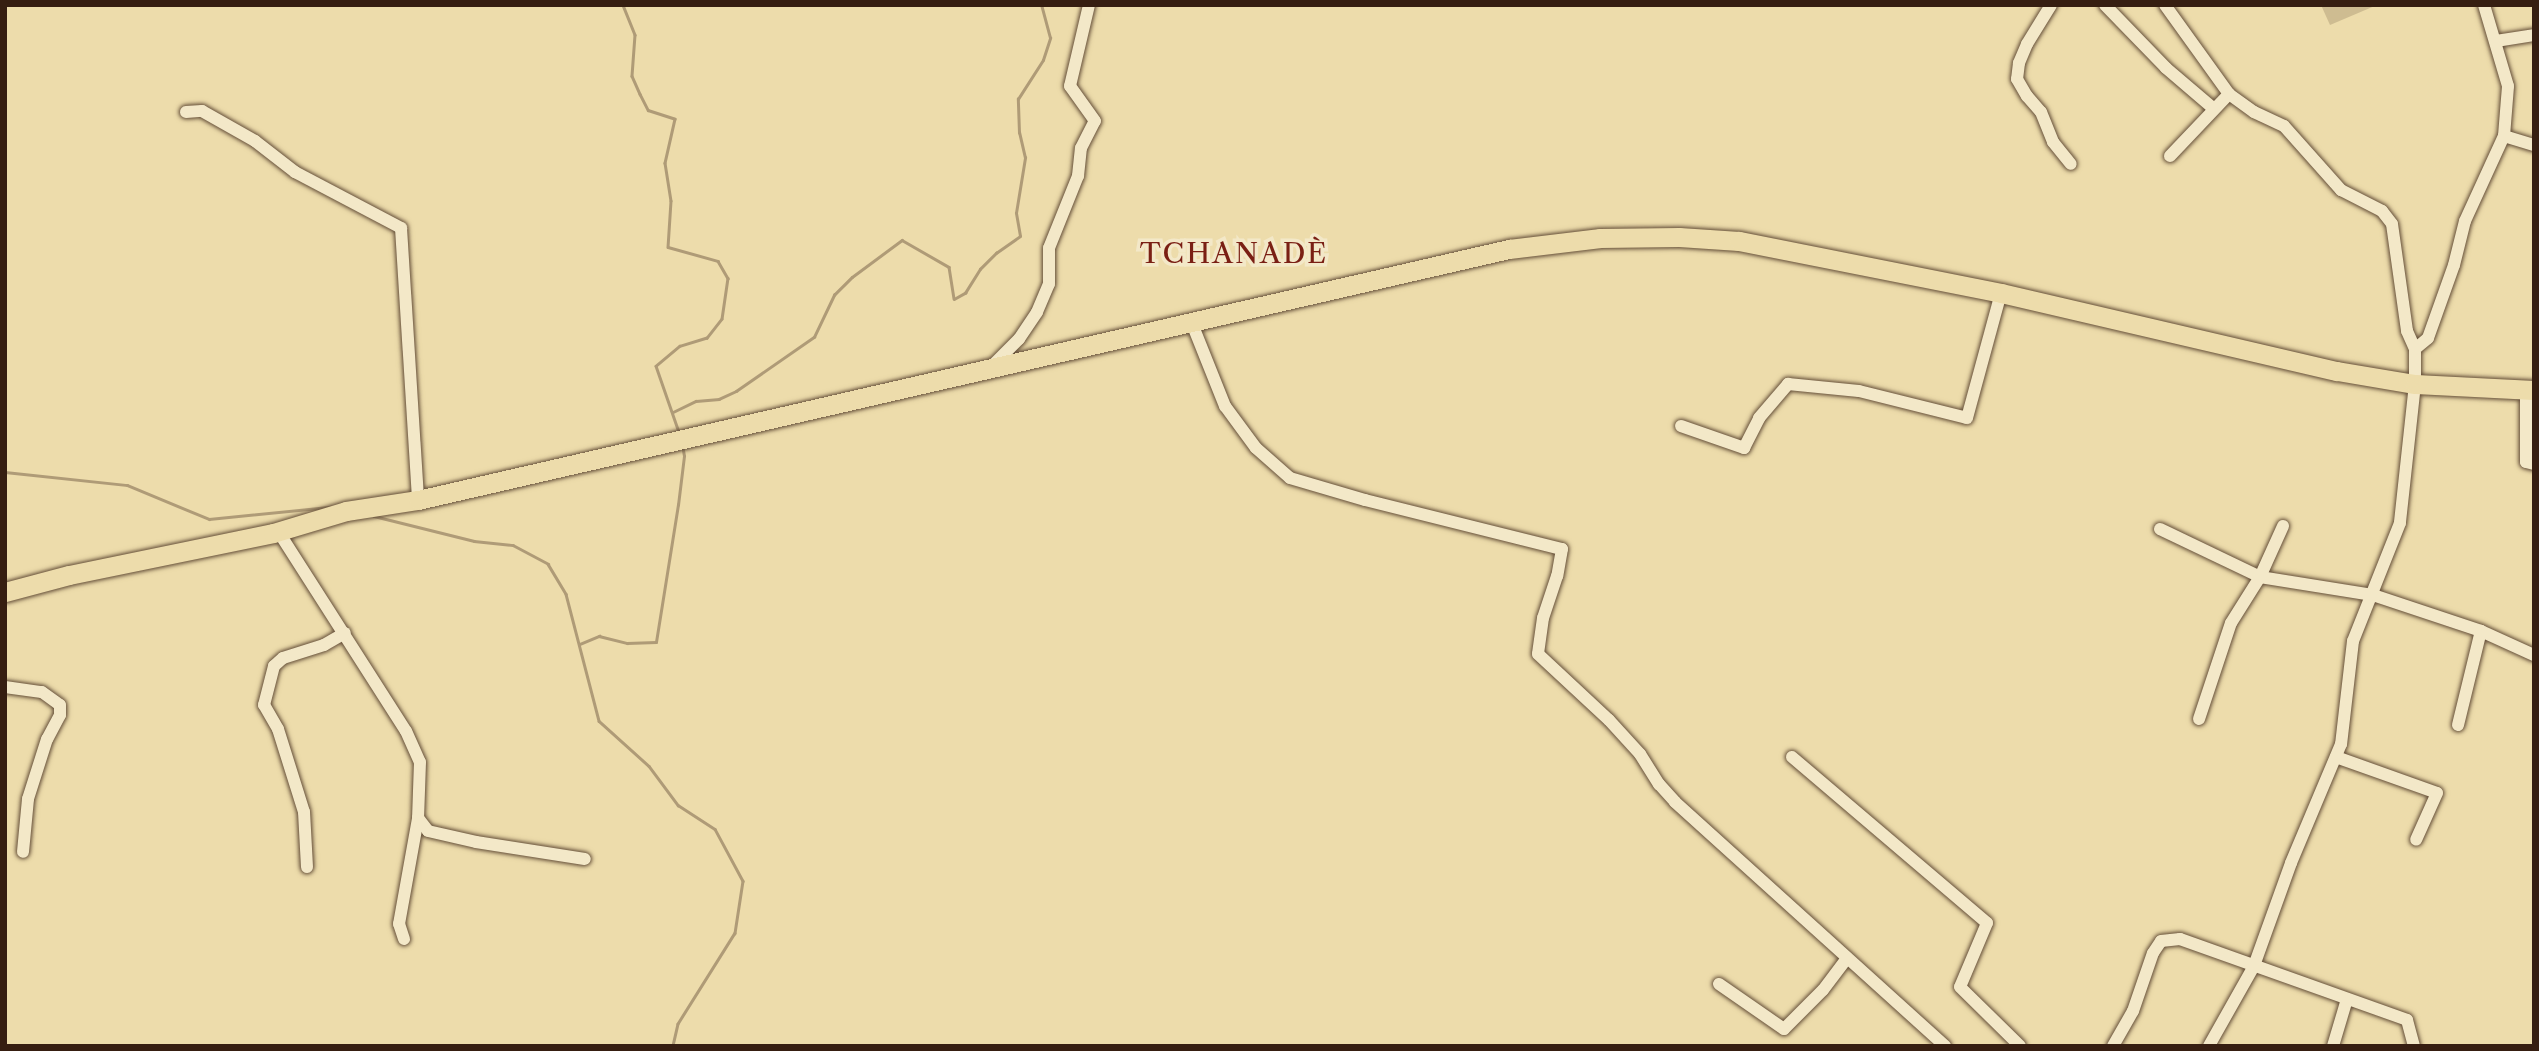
<!DOCTYPE html>
<html>
<head>
<meta charset="utf-8">
<style>
  body { margin:0 }
  #map { position:relative; width:2539px; height:1051px; overflow:hidden; background:#eddcab; font-family:"Libre Caslon Text",serif }
  div>[style] { position:absolute }
  [style*='--x'] { left:calc(var(--x)*1px); top:calc(var(--y)*1px); width:calc(var(--w)*1px); rotate:calc(var(--a)*1deg) }
  .green>* { inset:0; background:#cebc91 }
  .stream>* { height:2.5px; margin:-1.25px; padding:0 1.25px; transform-origin:1.25px; border-radius:1.25px; background:#af9b77 }
  .roads { filter:drop-shadow(0 0 2px #644e38) drop-shadow(0 0 2px #644e38) }
  .street>* { height:12px; margin:-6px; padding:0 6px; transform-origin:6px; border-radius:6px; background:#f3e8c8 }
  .primary>* { height:19px; margin:-9.5px; padding:0 9.5px; transform-origin:9.5px; border-radius:9.5px; background:#eddcab }
  span { translate:-50% -50%; white-space:nowrap; text-align:center; line-height:1.15; -webkit-text-stroke:7px #f3e8c8; paint-order:stroke }
  .quarter-label { font-size:28px; color:#7a1f14; letter-spacing:2px }
  .frame { position:absolute; inset:0; border:7px solid #361e11; pointer-events:none }
</style>
</head>
<body>
<div id="map">
  <div class="green">
    <i style="clip-path:polygon(2321px 5px,2377px 5px,2330px 25px)"></i>
  </div>
  <div class="stream">
    <i style="--x:623;--y:5;--w:32;--a:68"></i>
    <i style="--x:635;--y:35;--w:41;--a:94.2"></i>
    <i style="--x:632;--y:76;--w:20;--a:66"></i>
    <i style="--x:640;--y:94;--w:18;--a:63"></i>
    <i style="--x:648;--y:110;--w:28;--a:18"></i>
    <i style="--x:675;--y:119;--w:45;--a:102.8"></i>
    <i style="--x:665;--y:163;--w:38;--a:81"></i>
    <i style="--x:671;--y:201;--w:46;--a:93.7"></i>
    <i style="--x:668;--y:247;--w:52;--a:15.6"></i>
    <i style="--x:718;--y:261;--w:20;--a:60"></i>
    <i style="--x:728;--y:278;--w:41;--a:98.3"></i>
    <i style="--x:722;--y:319;--w:24;--a:128"></i>
    <i style="--x:707;--y:338;--w:28;--a:163"></i>
    <i style="--x:680;--y:346;--w:31;--a:140"></i>
    <i style="--x:656;--y:366;--w:70;--a:70.8"></i>
    <i style="--x:673;--y:412;--w:25;--a:-26"></i>
    <i style="--x:696;--y:401;--w:23;--a:-5"></i>
    <i style="--x:719;--y:399;--w:19;--a:-25"></i>
    <i style="--x:736;--y:391;--w:95;--a:-34.7"></i>
    <i style="--x:814;--y:337;--w:47;--a:-64.5"></i>
    <i style="--x:834;--y:295;--w:25;--a:-45"></i>
    <i style="--x:852;--y:277;--w:62;--a:-36.5"></i>
    <i style="--x:902;--y:240;--w:54;--a:29.9"></i>
    <i style="--x:949;--y:267;--w:32;--a:81"></i>
    <i style="--x:954;--y:299;--w:13;--a:-29"></i>
    <i style="--x:965;--y:293;--w:28;--a:-58"></i>
    <i style="--x:980;--y:269;--w:23;--a:-45"></i>
    <i style="--x:996;--y:253;--w:29;--a:-35"></i>
    <i style="--x:1020;--y:236;--w:23;--a:-100"></i>
    <i style="--x:1016;--y:213;--w:56;--a:-80.7"></i>
    <i style="--x:1025;--y:158;--w:26;--a:-103"></i>
    <i style="--x:1019;--y:133;--w:34;--a:-92"></i>
    <i style="--x:1018;--y:99;--w:46;--a:-57.3"></i>
    <i style="--x:1043;--y:60;--w:23;--a:-72"></i>
    <i style="--x:1050;--y:38;--w:34;--a:-105"></i>
    <i style="--x:5;--y:472;--w:123;--a:6.1"></i>
    <i style="--x:127;--y:485;--w:89;--a:22.5"></i>
    <i style="--x:209;--y:519;--w:122;--a:-5.7"></i>
    <i style="--x:374;--y:516;--w:103;--a:14"></i>
    <i style="--x:474;--y:541;--w:39;--a:6"></i>
    <i style="--x:513;--y:545;--w:40;--a:28"></i>
    <i style="--x:548;--y:564;--w:35;--a:59"></i>
    <i style="--x:566;--y:594;--w:131;--a:75.4"></i>
    <i style="--x:599;--y:721;--w:67;--a:42"></i>
    <i style="--x:649;--y:766;--w:49;--a:53.4"></i>
    <i style="--x:678;--y:805;--w:44;--a:33"></i>
    <i style="--x:715;--y:829;--w:59;--a:61.7"></i>
    <i style="--x:743;--y:881;--w:53;--a:98.7"></i>
    <i style="--x:735;--y:933;--w:107;--a:122.1"></i>
    <i style="--x:678;--y:1024;--w:23;--a:103"></i>
    <i style="--x:580;--y:644;--w:21;--a:-23"></i>
    <i style="--x:599;--y:636;--w:29;--a:14"></i>
    <i style="--x:627;--y:643;--w:29;--a:-2"></i>
    <i style="--x:656;--y:642;--w:139;--a:-80.9"></i>
    <i style="--x:678;--y:505;--w:49;--a:-83"></i>
    <i style="--x:684;--y:456;--w:11;--a:-100"></i>
  </div>
  <div class="roads">
    <div class="street">
      <i style="--x:2051;--y:5;--w:46;--a:121.6"></i>
      <i style="--x:2027;--y:44;--w:21;--a:113"></i>
      <i style="--x:2019;--y:63;--w:16;--a:97"></i>
      <i style="--x:2017;--y:79;--w:20;--a:60"></i>
      <i style="--x:2027;--y:96;--w:21;--a:49"></i>
      <i style="--x:2041;--y:112;--w:32;--a:68"></i>
      <i style="--x:2053;--y:142;--w:28;--a:51"></i>
      <i style="--x:2105;--y:5;--w:88;--a:45.9"></i>
      <i style="--x:2166;--y:68;--w:63;--a:40.5"></i>
      <i style="--x:2165;--y:5;--w:110;--a:54.3"></i>
      <i style="--x:2229;--y:94;--w:31;--a:36"></i>
      <i style="--x:2254;--y:112;--w:33;--a:25"></i>
      <i style="--x:2284;--y:126;--w:86;--a:48.3"></i>
      <i style="--x:2341;--y:190;--w:46;--a:27.1"></i>
      <i style="--x:2382;--y:211;--w:16;--a:52"></i>
      <i style="--x:2392;--y:224;--w:108;--a:82"></i>
      <i style="--x:2407;--y:331;--w:20;--a:66"></i>
      <i style="--x:2415;--y:349;--w:35;--a:90"></i>
      <i style="--x:2415;--y:384;--w:140;--a:96.2"></i>
      <i style="--x:2400;--y:523;--w:127;--a:111.7"></i>
      <i style="--x:2353;--y:641;--w:104;--a:96.6"></i>
      <i style="--x:2341;--y:744;--w:129;--a:112.8"></i>
      <i style="--x:2291;--y:863;--w:109;--a:109.8"></i>
      <i style="--x:2254;--y:966;--w:92;--a:119.4"></i>
      <i style="--x:2496;--y:41;--w:38;--a:-9"></i>
      <i style="--x:186;--y:112;--w:16;--a:-4"></i>
      <i style="--x:202;--y:111;--w:61;--a:29.5"></i>
      <i style="--x:255;--y:141;--w:51;--a:37.8"></i>
      <i style="--x:295;--y:172;--w:120;--a:27.8"></i>
      <i style="--x:401;--y:228;--w:273;--a:86.4"></i>
      <i style="--x:2504;--y:136;--w:31;--a:17"></i>
      <i style="--x:2170;--y:156;--w:86;--a:-46.4"></i>
      <i style="--x:1191;--y:321;--w:92;--a:68.2"></i>
      <i style="--x:1225;--y:406;--w:52;--a:53.6"></i>
      <i style="--x:1256;--y:448;--w:45;--a:41.4"></i>
      <i style="--x:1290;--y:478;--w:78;--a:16.3"></i>
      <i style="--x:1365;--y:500;--w:203;--a:14"></i>
      <i style="--x:1562;--y:549;--w:27;--a:100"></i>
      <i style="--x:1557;--y:576;--w:44;--a:108.4"></i>
      <i style="--x:1543;--y:618;--w:36;--a:98"></i>
      <i style="--x:1538;--y:654;--w:97;--a:42.9"></i>
      <i style="--x:1609;--y:720;--w:46;--a:47.6"></i>
      <i style="--x:1640;--y:754;--w:36;--a:58"></i>
      <i style="--x:1659;--y:784;--w:24;--a:48"></i>
      <i style="--x:1675;--y:802;--w:364;--a:42.1"></i>
      <i style="--x:2415;--y:349;--w:17;--a:-40"></i>
      <i style="--x:2428;--y:338;--w:77;--a:-70.4"></i>
      <i style="--x:2454;--y:265;--w:45;--a:-76"></i>
      <i style="--x:2465;--y:221;--w:94;--a:-65.4"></i>
      <i style="--x:2504;--y:136;--w:50;--a:-85.4"></i>
      <i style="--x:2508;--y:86;--w:84;--a:-106.5"></i>
      <i style="--x:993;--y:365;--w:37;--a:-45"></i>
      <i style="--x:1019;--y:339;--w:32;--a:-56"></i>
      <i style="--x:1037;--y:312;--w:30;--a:-67"></i>
      <i style="--x:1049;--y:284;--w:36;--a:-90"></i>
      <i style="--x:1049;--y:248;--w:78;--a:-68.1"></i>
      <i style="--x:1078;--y:176;--w:28;--a:-84"></i>
      <i style="--x:1081;--y:148;--w:30;--a:-63"></i>
      <i style="--x:1095;--y:121;--w:43;--a:-125.5"></i>
      <i style="--x:1070;--y:86;--w:83;--a:-76.8"></i>
      <i style="--x:2526;--y:390;--w:72;--a:90"></i>
      <i style="--x:2526;--y:462;--w:8;--a:14"></i>
      <i style="--x:1681;--y:426;--w:67;--a:19.2"></i>
      <i style="--x:1744;--y:448;--w:34;--a:-63"></i>
      <i style="--x:1759;--y:418;--w:45;--a:-49.5"></i>
      <i style="--x:1788;--y:384;--w:71;--a:5.6"></i>
      <i style="--x:1859;--y:391;--w:111;--a:14"></i>
      <i style="--x:1967;--y:418;--w:130;--a:-74.8"></i>
      <i style="--x:2160;--y:529;--w:111;--a:25.6"></i>
      <i style="--x:2260;--y:577;--w:114;--a:9.1"></i>
      <i style="--x:2373;--y:595;--w:114;--a:18.4"></i>
      <i style="--x:2481;--y:631;--w:58;--a:24.4"></i>
      <i style="--x:278;--y:531;--w:237;--a:57.4"></i>
      <i style="--x:406;--y:731;--w:34;--a:66"></i>
      <i style="--x:420;--y:762;--w:56;--a:92"></i>
      <i style="--x:418;--y:818;--w:16;--a:52"></i>
      <i style="--x:428;--y:831;--w:49;--a:12.9"></i>
      <i style="--x:476;--y:842;--w:110;--a:8.9"></i>
      <i style="--x:5;--y:687;--w:37;--a:8"></i>
      <i style="--x:42;--y:692;--w:22;--a:36"></i>
      <i style="--x:60;--y:705;--w:10;--a:90"></i>
      <i style="--x:60;--y:715;--w:27;--a:118"></i>
      <i style="--x:47;--y:739;--w:63;--a:107.6"></i>
      <i style="--x:28;--y:799;--w:53;--a:95.4"></i>
      <i style="--x:2199;--y:719;--w:101;--a:-71.6"></i>
      <i style="--x:2231;--y:623;--w:54;--a:-57.8"></i>
      <i style="--x:2260;--y:577;--w:56;--a:-65.7"></i>
      <i style="--x:2458;--y:725;--w:97;--a:-76.3"></i>
      <i style="--x:1792;--y:757;--w:256;--a:40.4"></i>
      <i style="--x:1987;--y:923;--w:69;--a:112.9"></i>
      <i style="--x:1960;--y:987;--w:84;--a:44.5"></i>
      <i style="--x:2336;--y:757;--w:107;--a:19.6"></i>
      <i style="--x:2437;--y:793;--w:51;--a:114.1"></i>
      <i style="--x:307;--y:867;--w:55;--a:-93.1"></i>
      <i style="--x:304;--y:812;--w:87;--a:-107.4"></i>
      <i style="--x:278;--y:729;--w:28;--a:-120"></i>
      <i style="--x:264;--y:705;--w:40;--a:-75.6"></i>
      <i style="--x:274;--y:666;--w:12;--a:-42"></i>
      <i style="--x:283;--y:658;--w:43;--a:-17.6"></i>
      <i style="--x:324;--y:645;--w:24;--a:-30"></i>
      <i style="--x:404;--y:939;--w:16;--a:-108"></i>
      <i style="--x:399;--y:924;--w:108;--a:-79.8"></i>
      <i style="--x:1719;--y:984;--w:79;--a:34.7"></i>
      <i style="--x:1784;--y:1029;--w:55;--a:-45"></i>
      <i style="--x:1823;--y:990;--w:40;--a:-53"></i>
      <i style="--x:2113;--y:1046;--w:40;--a:-60.3"></i>
      <i style="--x:2133;--y:1011;--w:61;--a:-71"></i>
      <i style="--x:2153;--y:953;--w:14;--a:-56"></i>
      <i style="--x:2161;--y:941;--w:19;--a:-6"></i>
      <i style="--x:2180;--y:939;--w:241;--a:19.6"></i>
      <i style="--x:2407;--y:1020;--w:27;--a:75"></i>
      <i style="--x:2333;--y:1046;--w:49;--a:-73.4"></i>
    </div>
    <div class="primary">
      <i style="--x:5;--y:592;--w:66;--a:-14.9"></i>
      <i style="--x:69;--y:575;--w:208;--a:-11.6"></i>
      <i style="--x:273;--y:533;--w:76;--a:-16.8"></i>
      <i style="--x:346;--y:511;--w:73;--a:-8.7"></i>
      <i style="--x:418;--y:500;--w:1120;--a:-12.96"></i>
      <i style="--x:1509;--y:249;--w:92;--a:-6.9"></i>
      <i style="--x:1600;--y:238;--w:79;--a:-0.7"></i>
      <i style="--x:1679;--y:237;--w:60;--a:3.8"></i>
      <i style="--x:1739;--y:241;--w:267;--a:11.2"></i>
      <i style="--x:2001;--y:293;--w:345;--a:13.1"></i>
      <i style="--x:2337;--y:371;--w:79;--a:9.5"></i>
      <i style="--x:2415;--y:384;--w:119;--a:2.9"></i>
    </div>
  </div>
  <div class="quarter-label">
    <span style="left:1234px;top:253px">TCHANADÈ</span>
  </div>
  <div class="frame"></div>
</div>
</body>
</html>
